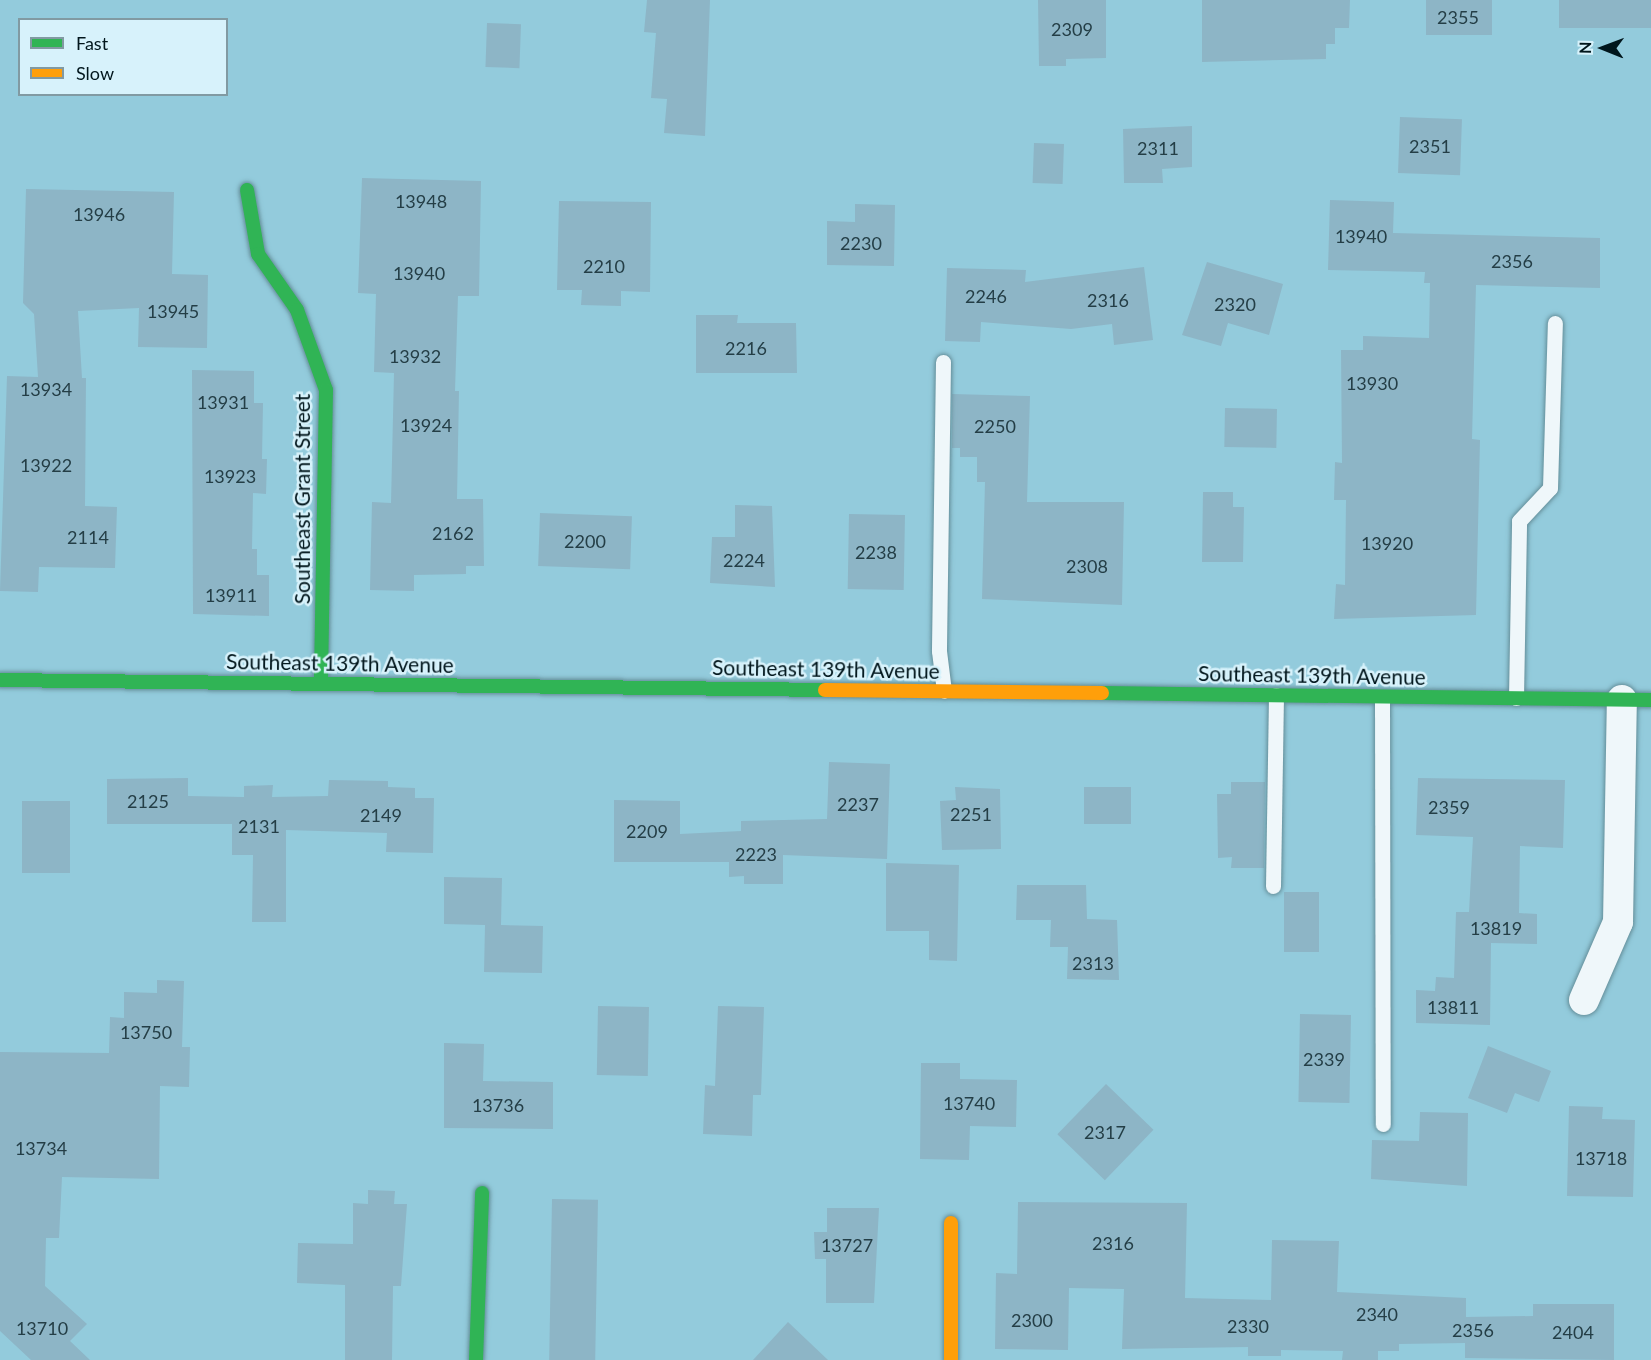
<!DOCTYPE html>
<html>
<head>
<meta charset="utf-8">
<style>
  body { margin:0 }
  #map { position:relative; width:1651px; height:1360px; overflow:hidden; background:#93cbdc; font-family:Lato,sans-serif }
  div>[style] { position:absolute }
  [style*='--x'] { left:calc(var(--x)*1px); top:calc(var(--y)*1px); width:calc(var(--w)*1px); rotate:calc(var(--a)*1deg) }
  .building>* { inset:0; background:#8db5c6; transform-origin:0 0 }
  .roads { filter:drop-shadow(0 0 2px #648e99) drop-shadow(0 0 2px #648e99) }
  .lane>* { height:15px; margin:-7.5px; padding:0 7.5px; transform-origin:7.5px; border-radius:7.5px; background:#eff7fa }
  .street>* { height:30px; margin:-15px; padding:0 15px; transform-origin:15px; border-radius:15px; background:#eff7fa }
  .fast>* { height:14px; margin:-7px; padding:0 7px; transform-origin:7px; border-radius:7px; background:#30b455 }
  .slow>* { height:14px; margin:-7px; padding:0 7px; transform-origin:7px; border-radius:7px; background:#ff9f0a }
  span { translate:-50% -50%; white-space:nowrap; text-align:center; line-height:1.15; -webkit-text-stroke:5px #d7f2fb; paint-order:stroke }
  .number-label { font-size:18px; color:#243e46 }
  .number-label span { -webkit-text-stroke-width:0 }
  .street-label { font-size:21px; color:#01161c }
  .legend { position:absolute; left:18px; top:18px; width:210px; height:78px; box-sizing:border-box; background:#d7f2fb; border:2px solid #819aa2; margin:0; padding:8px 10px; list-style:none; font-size:18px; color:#01161c }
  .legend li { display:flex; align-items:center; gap:12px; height:30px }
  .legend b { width:30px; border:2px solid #819aa2 }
  .north { position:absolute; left:1573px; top:18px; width:60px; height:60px; -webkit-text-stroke:4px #d7f2fb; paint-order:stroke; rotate:271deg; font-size:16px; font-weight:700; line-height:24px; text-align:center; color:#01161c }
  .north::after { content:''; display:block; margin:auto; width:21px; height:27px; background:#01161c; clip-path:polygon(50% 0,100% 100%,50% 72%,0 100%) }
</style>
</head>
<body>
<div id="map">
  <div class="building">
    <i style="clip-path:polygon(647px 0,710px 0,705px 136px,664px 133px,667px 99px,651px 98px,656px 33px,644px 32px)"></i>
    <i style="clip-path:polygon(1038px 0,1106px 0,1106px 58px,1066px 59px,1066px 66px,1039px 66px)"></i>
    <i style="clip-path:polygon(1202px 0,1350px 0,1349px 28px,1335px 28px,1335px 44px,1326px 44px,1326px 59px,1202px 62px)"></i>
    <i style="left:1426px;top:0;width:66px;height:35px"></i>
    <i style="left:1559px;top:0;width:92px;height:28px"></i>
    <i style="left:487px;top:23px;width:34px;height:44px;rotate:2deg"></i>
    <i style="left:1400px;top:117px;width:62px;height:56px;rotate:2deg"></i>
    <i style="clip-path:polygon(1192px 126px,1192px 167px,1162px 169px,1163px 183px,1124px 183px,1123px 129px)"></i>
    <i style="left:1034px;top:143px;width:30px;height:40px;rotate:2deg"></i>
    <i style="clip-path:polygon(362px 178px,481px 181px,479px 296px,458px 296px,455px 391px,459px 391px,457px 499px,483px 499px,484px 566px,466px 566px,466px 574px,414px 575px,414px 591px,370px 590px,372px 502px,391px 503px,394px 373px,374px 372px,376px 294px,358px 293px)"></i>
    <i style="clip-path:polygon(26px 189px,174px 192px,172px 274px,208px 275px,207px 348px,138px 347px,139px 308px,78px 311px,82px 378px,86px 378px,85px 506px,117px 507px,115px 568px,39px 567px,38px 592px,0 591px,7px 376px,38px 377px,34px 314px,23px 303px)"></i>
    <i style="clip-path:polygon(1330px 200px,1394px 202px,1393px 233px,1600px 238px,1600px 288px,1476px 285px,1472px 439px,1480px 440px,1476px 615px,1334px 619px,1336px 584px,1345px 585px,1346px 500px,1334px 500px,1335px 462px,1342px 463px,1341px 350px,1363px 350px,1363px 336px,1429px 338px,1430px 283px,1424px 283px,1425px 272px,1328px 270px)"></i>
    <i style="clip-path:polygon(559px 201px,651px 202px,650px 292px,621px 291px,621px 306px,581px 305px,582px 290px,557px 290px)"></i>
    <i style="clip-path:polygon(855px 204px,895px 205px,894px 266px,827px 265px,827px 221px,855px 222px)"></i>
    <i style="clip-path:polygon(1207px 262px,1283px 284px,1269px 335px,1228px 323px,1221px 346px,1182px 335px)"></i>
    <i style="clip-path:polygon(1144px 267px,1153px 340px,1114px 345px,1112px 324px,1071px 329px,981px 322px,980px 342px,945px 341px,947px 268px,1026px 270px,1025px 282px)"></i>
    <i style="clip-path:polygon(696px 315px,738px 315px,737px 323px,796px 323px,797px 373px,696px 373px)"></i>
    <i style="clip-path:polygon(192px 370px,254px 371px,254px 403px,263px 403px,262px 459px,267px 459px,266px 494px,253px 493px,252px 549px,257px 549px,257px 575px,269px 575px,269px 616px,193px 614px)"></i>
    <i style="clip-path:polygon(952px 394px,1030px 396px,1027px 502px,1124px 502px,1122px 605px,982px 599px,985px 482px,977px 482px,977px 457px,960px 457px,960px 448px,952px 448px)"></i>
    <i style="left:1225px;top:408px;width:52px;height:39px;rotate:1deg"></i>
    <i style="clip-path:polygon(1203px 492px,1233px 492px,1233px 507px,1244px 507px,1243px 562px,1202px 562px)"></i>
    <i style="clip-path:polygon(735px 505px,772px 506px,775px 587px,710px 583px,712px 537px,735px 537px)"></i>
    <i style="left:540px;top:513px;width:92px;height:53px;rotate:2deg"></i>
    <i style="left:849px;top:514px;width:56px;height:75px;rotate:1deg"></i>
    <i style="clip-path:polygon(829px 762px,890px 764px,887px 859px,783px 855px,783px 884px,744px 884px,744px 876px,729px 877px,729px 862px,614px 862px,614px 800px,680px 801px,680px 834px,741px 831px,741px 821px,827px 819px)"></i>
    <i style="clip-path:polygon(188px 778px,188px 796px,244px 797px,244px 786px,273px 785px,272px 797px,328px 796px,329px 780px,388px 781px,388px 787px,415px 788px,415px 798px,434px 798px,433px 853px,386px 852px,387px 833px,286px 830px,286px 922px,252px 922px,253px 855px,232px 855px,232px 824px,107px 824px,107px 779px)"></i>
    <i style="clip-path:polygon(1418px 778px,1565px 780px,1563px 848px,1520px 846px,1519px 913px,1537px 914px,1537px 944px,1491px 943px,1490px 1025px,1416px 1023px,1416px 990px,1435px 991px,1436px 977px,1454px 978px,1456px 912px,1469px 912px,1473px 837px,1416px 835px)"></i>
    <i style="clip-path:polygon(1231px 782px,1265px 782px,1264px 868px,1231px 868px,1232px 857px,1218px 858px,1217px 794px,1231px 794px)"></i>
    <i style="clip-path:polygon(955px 787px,1000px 789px,1001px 849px,942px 850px,940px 801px,956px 800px)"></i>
    <i style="left:1084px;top:787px;width:47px;height:37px"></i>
    <i style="left:22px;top:801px;width:48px;height:72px"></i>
    <i style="clip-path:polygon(886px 863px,959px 865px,957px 961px,929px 960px,929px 931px,886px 931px)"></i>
    <i style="clip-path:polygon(444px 877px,502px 878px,501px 925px,543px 926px,542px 973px,484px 972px,485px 925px,444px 924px)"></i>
    <i style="clip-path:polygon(1017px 885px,1086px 885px,1087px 919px,1117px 920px,1119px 980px,1067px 979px,1068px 947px,1050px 947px,1051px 920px,1016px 920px)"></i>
    <i style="left:1284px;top:892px;width:35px;height:60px"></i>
    <i style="clip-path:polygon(157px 980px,184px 981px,182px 1047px,190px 1047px,189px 1087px,160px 1086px,159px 1179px,62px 1177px,59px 1238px,46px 1238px,45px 1286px,87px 1324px,70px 1341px,90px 1360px,31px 1360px,0 1331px,0 1052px,109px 1053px,110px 1017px,124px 1018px,124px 992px,157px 993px)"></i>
    <i style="left:598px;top:1006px;width:51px;height:69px;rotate:1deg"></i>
    <i style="clip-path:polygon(718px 1006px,764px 1007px,761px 1095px,753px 1095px,752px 1136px,703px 1134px,705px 1085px,715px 1086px)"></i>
    <i style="left:1300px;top:1014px;width:51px;height:88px;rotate:1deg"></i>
    <i style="clip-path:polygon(444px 1043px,484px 1044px,483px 1081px,553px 1082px,553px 1129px,444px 1128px)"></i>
    <i style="clip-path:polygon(1488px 1046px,1551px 1071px,1539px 1102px,1515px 1093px,1507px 1113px,1468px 1098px)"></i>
    <i style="clip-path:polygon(921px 1063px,960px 1063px,960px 1079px,1017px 1080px,1016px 1127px,970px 1126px,969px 1160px,920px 1159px)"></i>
    <i style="left:1106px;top:1084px;width:66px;height:70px;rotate:44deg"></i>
    <i style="clip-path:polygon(1569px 1106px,1603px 1107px,1602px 1119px,1635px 1120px,1633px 1197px,1567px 1196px)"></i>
    <i style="clip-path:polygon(1420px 1112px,1468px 1113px,1467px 1186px,1371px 1179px,1372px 1140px,1419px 1141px)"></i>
    <i style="clip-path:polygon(368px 1190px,395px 1191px,394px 1204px,407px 1204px,401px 1286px,393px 1286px,392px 1360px,345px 1360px,345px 1285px,297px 1283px,298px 1243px,353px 1244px,353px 1203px,368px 1204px)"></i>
    <i style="left:552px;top:1199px;width:46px;height:161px;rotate:1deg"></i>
    <i style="clip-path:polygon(1018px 1202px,1187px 1203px,1185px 1298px,1271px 1300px,1272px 1240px,1339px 1241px,1337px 1292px,1466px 1298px,1466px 1317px,1533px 1316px,1533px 1304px,1614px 1304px,1614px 1360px,1465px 1358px,1465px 1343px,1399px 1344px,1399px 1351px,1378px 1351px,1378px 1360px,1342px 1360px,1343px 1351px,1281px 1350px,1281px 1356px,1248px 1356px,1248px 1347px,1122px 1349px,1124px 1289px,1069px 1288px,1068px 1350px,995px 1349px,996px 1273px,1017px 1274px)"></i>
    <i style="clip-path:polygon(827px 1208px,879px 1208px,874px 1303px,826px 1303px,826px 1259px,815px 1259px,814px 1232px,827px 1232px)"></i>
    <i style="clip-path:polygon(788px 1322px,828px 1360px,753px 1360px)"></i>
  </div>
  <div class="roads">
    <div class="lane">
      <i style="--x:943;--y:362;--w:289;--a:90.8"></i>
      <i style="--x:939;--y:651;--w:40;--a:82.9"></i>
      <i style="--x:1382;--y:697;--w:427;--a:89.9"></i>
      <i style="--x:1516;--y:698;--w:177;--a:-89"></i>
      <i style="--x:1519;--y:521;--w:45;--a:-46.8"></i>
      <i style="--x:1550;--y:488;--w:165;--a:-88.3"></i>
      <i style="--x:1273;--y:886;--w:191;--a:-89.1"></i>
    </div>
    <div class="street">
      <i style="--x:1584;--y:1000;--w:85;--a:-66.4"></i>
      <i style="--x:1618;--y:922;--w:222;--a:-89"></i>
    </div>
    <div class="fast">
      <i style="--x:247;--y:190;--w:65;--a:80.2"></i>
      <i style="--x:258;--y:254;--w:68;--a:55.1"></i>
      <i style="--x:297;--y:310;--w:85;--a:70.1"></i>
      <i style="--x:326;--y:390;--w:294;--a:91"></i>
      <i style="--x:0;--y:680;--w:825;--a:0.69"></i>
      <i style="--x:1102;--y:693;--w:549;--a:0.73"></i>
      <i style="--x:476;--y:1360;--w:167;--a:-87.9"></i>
    </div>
    <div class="slow">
      <i style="--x:825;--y:690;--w:277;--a:0.6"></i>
      <i style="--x:951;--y:1223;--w:137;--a:90"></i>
    </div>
  </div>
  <div class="number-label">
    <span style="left:1458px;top:17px">2355</span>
    <span style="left:1072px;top:29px">2309</span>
    <span style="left:1430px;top:146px">2351</span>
    <span style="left:1158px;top:148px">2311</span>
    <span style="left:421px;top:201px">13948</span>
    <span style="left:99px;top:214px">13946</span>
    <span style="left:1361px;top:236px">13940</span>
    <span style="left:861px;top:243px">2230</span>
    <span style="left:1512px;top:261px">2356</span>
    <span style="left:604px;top:266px">2210</span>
    <span style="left:419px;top:273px">13940</span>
    <span style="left:986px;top:296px">2246</span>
    <span style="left:1108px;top:300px">2316</span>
    <span style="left:1235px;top:304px">2320</span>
    <span style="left:173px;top:311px">13945</span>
    <span style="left:746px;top:348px">2216</span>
    <span style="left:415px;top:356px">13932</span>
    <span style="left:1372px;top:383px">13930</span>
    <span style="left:46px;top:389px">13934</span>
    <span style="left:223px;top:402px">13931</span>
    <span style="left:426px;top:425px">13924</span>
    <span style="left:995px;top:426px">2250</span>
    <span style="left:46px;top:465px">13922</span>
    <span style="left:230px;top:476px">13923</span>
    <span style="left:453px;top:533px">2162</span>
    <span style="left:88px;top:537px">2114</span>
    <span style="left:585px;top:541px">2200</span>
    <span style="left:1387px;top:543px">13920</span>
    <span style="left:876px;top:552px">2238</span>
    <span style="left:744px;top:560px">2224</span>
    <span style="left:1087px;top:566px">2308</span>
    <span style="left:231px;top:595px">13911</span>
    <span style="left:148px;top:801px">2125</span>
    <span style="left:858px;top:804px">2237</span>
    <span style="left:1449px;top:807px">2359</span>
    <span style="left:971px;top:814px">2251</span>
    <span style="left:381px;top:815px">2149</span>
    <span style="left:259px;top:826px">2131</span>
    <span style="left:647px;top:831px">2209</span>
    <span style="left:756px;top:854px">2223</span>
    <span style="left:1496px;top:928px">13819</span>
    <span style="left:1093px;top:963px">2313</span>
    <span style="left:1453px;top:1007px">13811</span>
    <span style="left:146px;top:1032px">13750</span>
    <span style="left:1324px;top:1059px">2339</span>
    <span style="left:969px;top:1103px">13740</span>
    <span style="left:498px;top:1105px">13736</span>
    <span style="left:1105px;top:1132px">2317</span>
    <span style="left:41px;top:1148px">13734</span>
    <span style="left:1601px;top:1158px">13718</span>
    <span style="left:1113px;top:1243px">2316</span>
    <span style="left:847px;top:1245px">13727</span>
    <span style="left:1377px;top:1314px">2340</span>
    <span style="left:1032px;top:1320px">2300</span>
    <span style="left:1248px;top:1326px">2330</span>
    <span style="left:42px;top:1328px">13710</span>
    <span style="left:1473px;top:1330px">2356</span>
    <span style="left:1573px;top:1332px">2404</span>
  </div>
  <div class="street-label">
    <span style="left:302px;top:499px;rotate:-90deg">Southeast Grant Street</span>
    <span style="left:340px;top:663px;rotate:1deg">Southeast 139th Avenue</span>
    <span style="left:826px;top:669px;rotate:1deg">Southeast 139th Avenue</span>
    <span style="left:1312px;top:675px;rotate:1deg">Southeast 139th Avenue</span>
  </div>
  <ul class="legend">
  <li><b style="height:8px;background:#30b455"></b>Fast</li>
  <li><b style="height:8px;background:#ff9f0a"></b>Slow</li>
  </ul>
  <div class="north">N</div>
</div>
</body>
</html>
